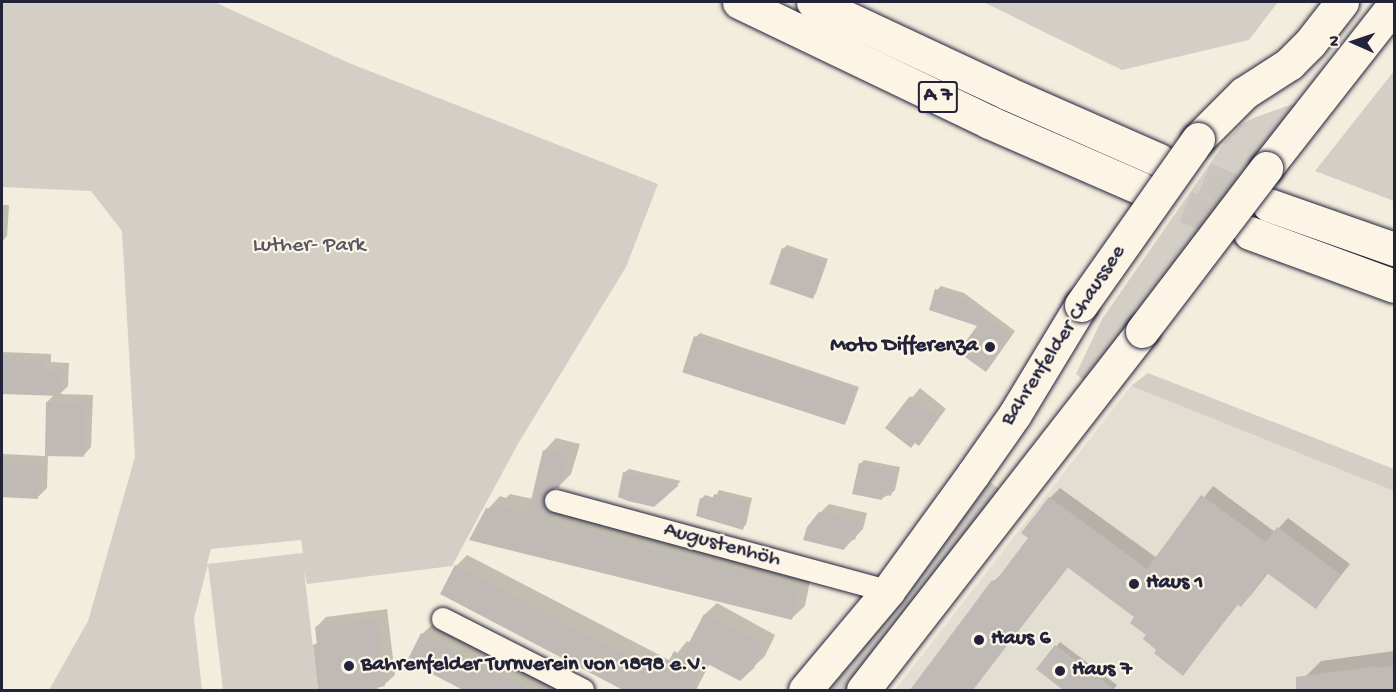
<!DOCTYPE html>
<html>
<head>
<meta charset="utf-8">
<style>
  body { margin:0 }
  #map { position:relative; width:1396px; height:692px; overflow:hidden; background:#f3edde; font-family:"Gochi Hand",sans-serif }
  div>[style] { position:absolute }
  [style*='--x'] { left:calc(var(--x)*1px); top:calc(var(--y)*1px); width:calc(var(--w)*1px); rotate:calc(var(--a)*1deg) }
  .built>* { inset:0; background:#e3ded2 }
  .green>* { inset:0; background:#d4cfc6 }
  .shadow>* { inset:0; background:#0003 }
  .building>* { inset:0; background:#bfbab6; transform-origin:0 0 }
  .motorway-tunnel>* { height:33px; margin-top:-16.5px; transform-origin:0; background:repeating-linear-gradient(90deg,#c9c4bd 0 33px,transparent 0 49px) }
  .roads { filter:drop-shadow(0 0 2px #22223b) drop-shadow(0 0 2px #22223b) }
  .minor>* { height:22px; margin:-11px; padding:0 11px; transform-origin:11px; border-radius:11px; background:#fcf5e5 }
  .secondary>* { height:33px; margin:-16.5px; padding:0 16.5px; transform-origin:16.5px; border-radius:16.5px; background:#fcf5e5 }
  .motorway>* { height:33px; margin:-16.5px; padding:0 16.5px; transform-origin:16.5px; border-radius:16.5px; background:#fcf5e5 }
  .bridges { filter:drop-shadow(0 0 2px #22223b) drop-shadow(0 0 2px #22223b) }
  .secondary-bridge>* { height:33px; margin:-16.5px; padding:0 16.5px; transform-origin:16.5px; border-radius:16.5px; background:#fcf5e5 }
  .dots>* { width:16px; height:16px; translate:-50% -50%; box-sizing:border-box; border:3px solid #fcf5e5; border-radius:50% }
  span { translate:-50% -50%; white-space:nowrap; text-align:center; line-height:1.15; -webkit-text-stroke:4.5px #fcf5e5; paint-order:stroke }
  .shield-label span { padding:2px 4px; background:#fcf5e5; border:2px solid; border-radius:4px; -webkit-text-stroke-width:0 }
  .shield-label { font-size:21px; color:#22223b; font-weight:700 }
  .park-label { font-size:22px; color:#575665 }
  .street-label { font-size:22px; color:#22223b }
  .poi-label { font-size:22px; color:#22223b; font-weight:700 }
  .right { translate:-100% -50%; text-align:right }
  .left { translate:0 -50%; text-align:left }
  .frame { position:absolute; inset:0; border:3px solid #22223b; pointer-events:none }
  .north { position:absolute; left:1324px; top:12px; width:60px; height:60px; -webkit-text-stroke:4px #fcf5e5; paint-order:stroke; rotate:273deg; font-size:16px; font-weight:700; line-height:24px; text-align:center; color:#22223b }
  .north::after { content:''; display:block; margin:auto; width:21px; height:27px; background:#22223b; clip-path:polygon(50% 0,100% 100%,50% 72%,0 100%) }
</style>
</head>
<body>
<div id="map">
  <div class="built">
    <i style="clip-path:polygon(1131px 386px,1394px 491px,1394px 690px,895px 690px)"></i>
  </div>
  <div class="green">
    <i style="clip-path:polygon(evenodd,2px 2px,214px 2px,349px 63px,658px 184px,626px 267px,519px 442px,452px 566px,307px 584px,304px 571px,318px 690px,223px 690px,208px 564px,194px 618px,202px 690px,49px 690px,88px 621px,135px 457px,122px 231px,91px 191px,2px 187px,2px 2px,301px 540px,303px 553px,207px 564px,211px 549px,301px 540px)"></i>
    <i style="clip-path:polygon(983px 2px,1278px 2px,1249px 40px,1122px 70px)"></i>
    <i style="clip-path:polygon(1394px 71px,1394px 201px,1315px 171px)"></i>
    <i style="clip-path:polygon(1299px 102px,1085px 381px,1076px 374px,1102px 319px,1225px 142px,1242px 124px,1256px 117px)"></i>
    <i style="clip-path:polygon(1148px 373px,1394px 469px,1394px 491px,1131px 386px)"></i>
    <i style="clip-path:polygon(985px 479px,1001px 490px,852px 690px,820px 690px)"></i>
  </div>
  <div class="shadow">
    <i style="clip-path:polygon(2px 205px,9px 205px,7px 236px,2px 242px)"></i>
    <i style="clip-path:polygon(787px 245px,828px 259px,816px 293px,812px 297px,783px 249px)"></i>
    <i style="clip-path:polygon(941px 286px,964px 293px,1015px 331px,990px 366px,980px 325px,937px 290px)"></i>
    <i style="clip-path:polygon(700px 333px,859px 387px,847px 420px,843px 424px,696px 337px)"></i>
    <i style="clip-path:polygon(2px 352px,51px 354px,51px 362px,69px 363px,68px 386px,60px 394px,93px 395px,91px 447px,83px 456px,48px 454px,47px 488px,39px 496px,2px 495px,2px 454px,45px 456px,47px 402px,55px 394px,2px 392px)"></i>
    <i style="clip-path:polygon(920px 388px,946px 409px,919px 444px,887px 428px)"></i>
    <i style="clip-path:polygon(556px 438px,580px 444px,571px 474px,559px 486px,555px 487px,555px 492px,811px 576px,805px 606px,792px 618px,488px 509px,500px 496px,506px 498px,510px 494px,533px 499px,544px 451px)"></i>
    <i style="clip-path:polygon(864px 460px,900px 467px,895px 490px,891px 494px,882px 498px,860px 464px)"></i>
    <i style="clip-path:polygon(629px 469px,681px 481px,654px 505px,625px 472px)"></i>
    <i style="clip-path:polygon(1213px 486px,1275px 532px,1288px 518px,1350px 564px,1316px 607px,1269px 572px,1251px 595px,1241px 605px,1239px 603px,1183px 674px,1158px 649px,1136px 616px,1068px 567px,972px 690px,912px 690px,994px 581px,1005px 571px,1030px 538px,1050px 498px,1060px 488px,1157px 558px)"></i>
    <i style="clip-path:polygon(719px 490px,752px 498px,746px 525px,742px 528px,701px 499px,705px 495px,715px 498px)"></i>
    <i style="clip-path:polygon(829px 504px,867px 513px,863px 529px,844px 549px,820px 513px)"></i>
    <i style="clip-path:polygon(467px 555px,671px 661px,687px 641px,691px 643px,705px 614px,717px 603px,775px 635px,765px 656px,753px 667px,710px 663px,696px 690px,626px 690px,442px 593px,456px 566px)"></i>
    <i style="clip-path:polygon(387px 609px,395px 675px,384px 685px,377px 686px,378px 690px,320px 690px,314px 645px,318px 642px,316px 627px,326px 617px)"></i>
    <i style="clip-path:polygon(435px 622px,568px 690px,466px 690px,409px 661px,422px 634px)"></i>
    <i style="clip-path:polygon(1060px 642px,1117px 685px,1113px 690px,1066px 690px,1038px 669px)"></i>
    <i style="clip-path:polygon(1394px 651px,1394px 690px,1307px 690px,1305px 677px,1321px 661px)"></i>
  </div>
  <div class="building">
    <i style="left:782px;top:248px;width:46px;height:38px;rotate:19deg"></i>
    <i style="clip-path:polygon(935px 289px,959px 297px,1012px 335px,986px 372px,958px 352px,977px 326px,929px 310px)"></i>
    <i style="left:694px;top:336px;width:171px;height:38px;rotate:18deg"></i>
    <i style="clip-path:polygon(2px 360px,43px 362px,43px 370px,61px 371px,60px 396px,2px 394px)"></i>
    <i style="clip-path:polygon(910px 396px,939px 418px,919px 446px,915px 443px,911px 448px,885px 428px)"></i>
    <i style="left:46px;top:402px;width:39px;height:54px;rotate:1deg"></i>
    <i style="clip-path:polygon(543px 450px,569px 456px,559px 488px,552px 488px,543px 497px,543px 505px,552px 514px,550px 522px,786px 582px,786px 585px,800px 588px,792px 620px,469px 540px,486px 508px,495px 510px,496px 505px,528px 513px)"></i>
    <i style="left:2px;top:462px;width:38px;height:35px;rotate:3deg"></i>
    <i style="clip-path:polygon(859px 463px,897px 471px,891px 496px,884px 494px,882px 500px,852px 494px)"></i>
    <i style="clip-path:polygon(623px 472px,634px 474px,679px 485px,654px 507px,628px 501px,618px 497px)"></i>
    <i style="clip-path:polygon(714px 494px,749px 502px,743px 530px,696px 516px,700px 498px,712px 501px)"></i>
    <i style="clip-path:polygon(1201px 495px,1266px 542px,1277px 527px,1341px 575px,1316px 609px,1267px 573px,1241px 607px,1237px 604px,1183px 676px,1154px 653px,1156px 650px,1143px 639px,1146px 635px,1130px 623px,1134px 617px,1067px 567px,973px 690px,910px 690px,992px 580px,995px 582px,1028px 538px,1021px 533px,1049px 497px,1147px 569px)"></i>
    <i style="clip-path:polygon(819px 512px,860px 522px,855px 540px,847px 537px,844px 550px,803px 540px,807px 527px)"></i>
    <i style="clip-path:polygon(455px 565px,662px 674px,674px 651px,682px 656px,704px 614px,765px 646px,754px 668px,740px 681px,706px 663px,692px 689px,695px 690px,623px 690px,440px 594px)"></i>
    <i style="clip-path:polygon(377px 619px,385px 686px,367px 690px,318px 690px,313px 645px,317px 644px,315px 627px)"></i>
    <i style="clip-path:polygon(421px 633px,495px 672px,531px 690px,463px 690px,407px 661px)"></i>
    <i style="clip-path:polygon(1055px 645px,1115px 690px,1063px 690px,1036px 669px)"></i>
    <i style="clip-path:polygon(1377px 666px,1377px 668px,1395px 666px,1395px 690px,1296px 690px,1296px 677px)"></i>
  </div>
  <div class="motorway-tunnel">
    <i style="--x:1159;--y:160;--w:119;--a:22.2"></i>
    <i style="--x:1140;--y:188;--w:118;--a:22"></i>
  </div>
  <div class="roads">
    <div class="minor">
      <i style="--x:556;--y:501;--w:344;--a:15.2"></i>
      <i style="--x:443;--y:619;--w:157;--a:26.9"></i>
    </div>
    <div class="secondary">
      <i style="--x:1198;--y:139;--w:65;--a:-45"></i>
      <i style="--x:1244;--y:93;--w:54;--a:-32.8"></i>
      <i style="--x:1289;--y:64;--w:30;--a:-45"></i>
      <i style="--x:1310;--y:43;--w:52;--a:-52"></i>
      <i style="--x:1266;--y:168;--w:207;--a:-51.9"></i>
      <i style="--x:805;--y:690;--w:129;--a:-50"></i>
      <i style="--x:888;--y:591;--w:145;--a:-54"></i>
      <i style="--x:973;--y:474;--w:73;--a:-55"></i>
      <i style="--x:1015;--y:414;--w:127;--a:-58.8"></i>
      <i style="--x:863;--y:690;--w:455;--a:-52.1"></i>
    </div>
    <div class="motorway">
      <i style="--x:739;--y:2;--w:277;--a:25.6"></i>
      <i style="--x:989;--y:122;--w:165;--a:23.6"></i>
      <i style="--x:813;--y:2;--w:214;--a:25.1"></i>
      <i style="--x:1007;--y:93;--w:166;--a:23.8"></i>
      <i style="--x:1269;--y:205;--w:133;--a:19.4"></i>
      <i style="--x:1250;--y:233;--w:153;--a:20.2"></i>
    </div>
  </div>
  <div class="bridges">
    <div class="secondary-bridge">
      <i style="--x:1081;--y:305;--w:203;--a:-54.8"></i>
      <i style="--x:1142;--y:331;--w:205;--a:-52.7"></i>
    </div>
  </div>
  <div class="dots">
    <i style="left:990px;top:347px;background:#22223b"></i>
    <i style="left:1134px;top:584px;background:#22223b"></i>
    <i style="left:979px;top:640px;background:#22223b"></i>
    <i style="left:349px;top:666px;background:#22223b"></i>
    <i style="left:1060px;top:671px;background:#22223b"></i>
  </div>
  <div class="shield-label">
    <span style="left:938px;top:97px">A 7</span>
  </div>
  <div class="park-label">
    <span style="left:309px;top:247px">Luther- Park</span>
  </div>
  <div class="street-label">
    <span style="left:1064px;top:336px;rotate:-57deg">Bahrenfelder Chaussee</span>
    <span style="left:722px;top:546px;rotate:15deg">Augustenhöh</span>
  </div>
  <div class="poi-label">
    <span class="right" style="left:978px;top:347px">Moto Differenza</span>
    <span class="left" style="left:1146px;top:584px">Haus 1</span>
    <span class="left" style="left:991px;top:640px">Haus 6</span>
    <span class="left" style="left:361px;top:666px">Bahrenfelder Turnverein von 1898 e.V.</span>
    <span class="left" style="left:1072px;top:671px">Haus 7</span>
  </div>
  <div class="frame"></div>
  <div class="north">N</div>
</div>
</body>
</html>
